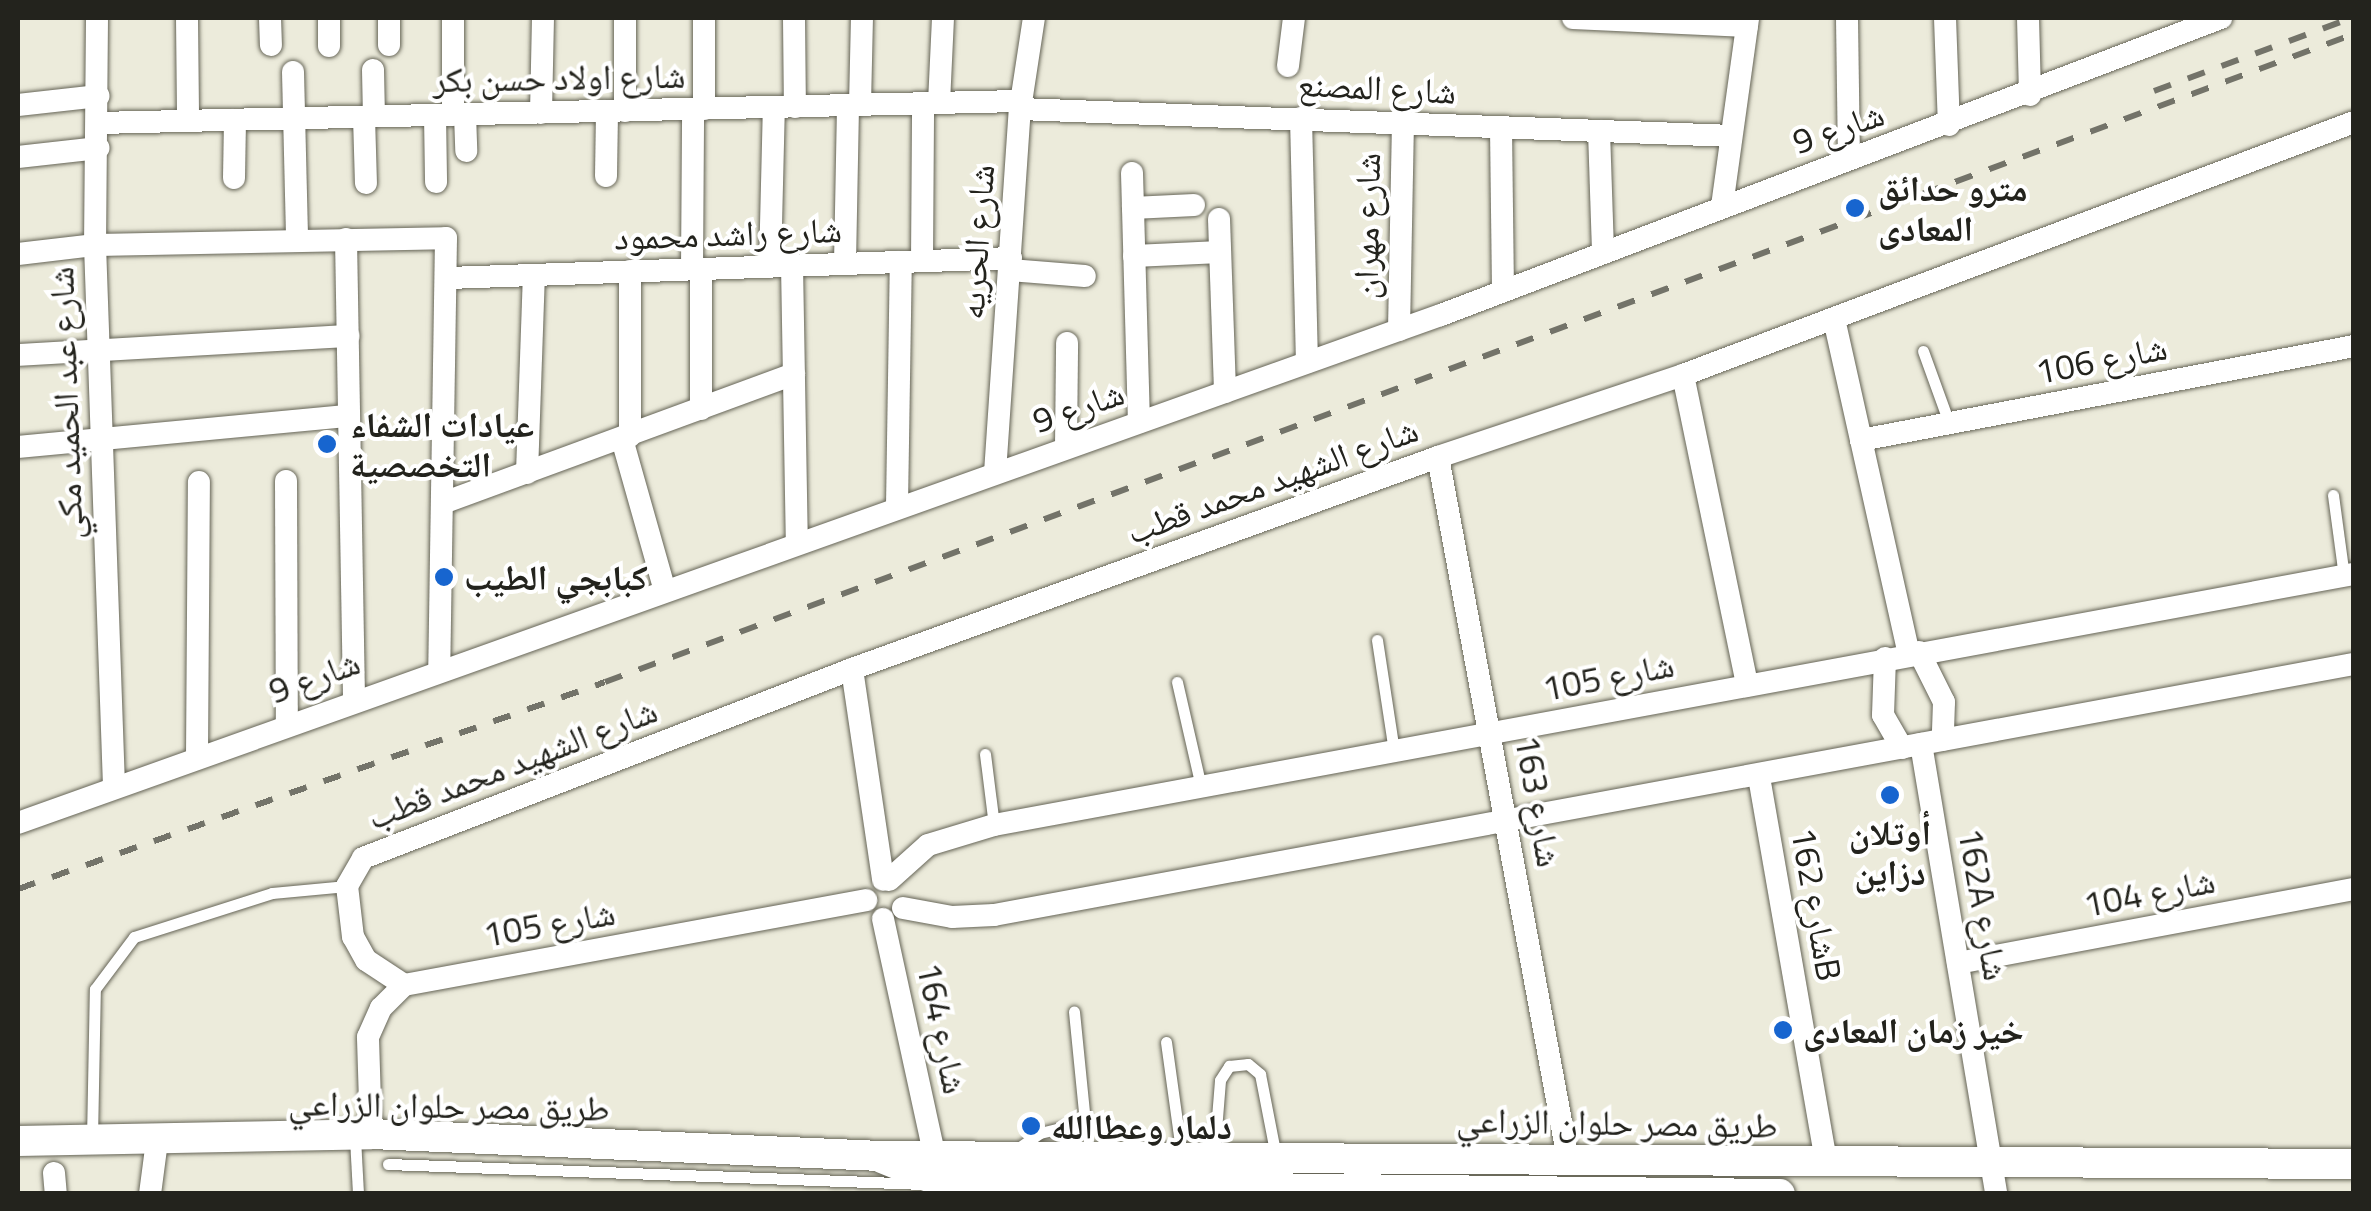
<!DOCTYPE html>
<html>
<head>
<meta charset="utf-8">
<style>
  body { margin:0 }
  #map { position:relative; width:2371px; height:1211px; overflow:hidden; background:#ecebdb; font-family:"Titillium Web","Noto Naskh Arabic",sans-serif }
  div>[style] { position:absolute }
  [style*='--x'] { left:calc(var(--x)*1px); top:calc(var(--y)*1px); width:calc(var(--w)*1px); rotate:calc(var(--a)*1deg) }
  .roads { filter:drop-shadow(0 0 2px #656456) drop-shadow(0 0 2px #656456) }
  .lane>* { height:11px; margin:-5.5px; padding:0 5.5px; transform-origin:5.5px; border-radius:5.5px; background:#fff }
  .street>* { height:22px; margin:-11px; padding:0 11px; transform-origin:11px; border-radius:11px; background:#fff }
  .secondary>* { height:30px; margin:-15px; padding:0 15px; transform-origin:15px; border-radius:15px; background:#fff }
  .rail>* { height:6px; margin-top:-3px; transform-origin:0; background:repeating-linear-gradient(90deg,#737369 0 18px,transparent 0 36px) }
  .dots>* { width:28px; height:28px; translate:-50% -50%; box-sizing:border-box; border:5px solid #fff; border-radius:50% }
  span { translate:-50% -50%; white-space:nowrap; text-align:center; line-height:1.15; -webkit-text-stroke:8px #fff; paint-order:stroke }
  .street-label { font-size:35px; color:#23231d }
  .poi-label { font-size:35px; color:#23231d; font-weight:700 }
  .left { translate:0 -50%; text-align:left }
  .frame { position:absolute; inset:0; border:20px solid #23231d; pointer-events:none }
</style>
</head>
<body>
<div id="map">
  <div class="roads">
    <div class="lane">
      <i style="--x:1923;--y:351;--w:77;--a:70.1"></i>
      <i style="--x:2333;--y:495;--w:82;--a:82.3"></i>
      <i style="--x:1377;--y:640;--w:112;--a:81.3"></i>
      <i style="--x:1177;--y:682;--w:108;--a:77.1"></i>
      <i style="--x:985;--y:754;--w:72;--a:82.8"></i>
      <i style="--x:1166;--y:1042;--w:116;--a:82.1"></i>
      <i style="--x:355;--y:1138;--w:56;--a:86.9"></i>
      <i style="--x:92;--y:1139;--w:150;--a:-88.9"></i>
      <i style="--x:95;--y:989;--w:65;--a:-53.1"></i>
      <i style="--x:134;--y:937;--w:145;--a:-17.7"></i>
      <i style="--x:272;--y:893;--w:75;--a:-5.3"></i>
      <i style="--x:1017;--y:1149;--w:28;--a:-35"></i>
      <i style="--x:1040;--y:1133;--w:46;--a:-13.7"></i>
      <i style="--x:1085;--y:1122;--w:111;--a:-95.7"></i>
      <i style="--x:1214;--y:1155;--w:75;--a:-85.4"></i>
      <i style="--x:1220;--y:1080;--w:17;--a:-57"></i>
      <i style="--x:1229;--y:1066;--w:19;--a:-6"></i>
      <i style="--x:1248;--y:1064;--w:16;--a:40"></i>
      <i style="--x:1260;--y:1074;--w:84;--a:79"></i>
      <i style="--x:388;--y:1164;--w:536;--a:2.14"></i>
    </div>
    <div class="street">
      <i style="--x:97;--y:18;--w:227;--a:90.5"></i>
      <i style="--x:95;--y:245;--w:541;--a:87.99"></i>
      <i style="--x:187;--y:18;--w:103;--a:89.4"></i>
      <i style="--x:270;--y:18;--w:27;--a:88"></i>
      <i style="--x:329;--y:18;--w:28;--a:90"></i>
      <i style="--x:389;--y:18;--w:27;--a:90"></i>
      <i style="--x:453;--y:18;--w:97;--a:90"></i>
      <i style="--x:794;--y:18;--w:89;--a:89.4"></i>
      <i style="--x:1573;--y:18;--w:174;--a:2.6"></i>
      <i style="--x:1847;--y:18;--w:141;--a:89.2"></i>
      <i style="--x:1945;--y:18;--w:107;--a:87.9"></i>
      <i style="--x:2028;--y:18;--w:77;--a:88.5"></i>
      <i style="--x:1288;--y:66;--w:48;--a:-82.9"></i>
      <i style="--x:373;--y:70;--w:46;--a:88.8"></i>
      <i style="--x:293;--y:72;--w:168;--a:88.6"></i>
      <i style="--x:939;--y:103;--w:85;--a:-87.3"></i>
      <i style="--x:18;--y:105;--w:81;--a:-6.4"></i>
      <i style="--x:860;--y:105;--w:87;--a:-88.7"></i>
      <i style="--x:704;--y:109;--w:91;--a:-90"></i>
      <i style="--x:1020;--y:109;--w:712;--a:2.17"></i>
      <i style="--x:625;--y:111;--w:93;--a:-90"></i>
      <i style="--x:541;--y:113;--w:95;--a:-88.8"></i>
      <i style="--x:465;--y:114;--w:37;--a:88"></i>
      <i style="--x:435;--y:115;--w:67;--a:89.1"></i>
      <i style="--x:364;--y:117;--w:66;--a:88.3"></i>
      <i style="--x:1301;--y:118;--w:244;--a:88.6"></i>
      <i style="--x:98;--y:123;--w:923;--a:-1.37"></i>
      <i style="--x:1501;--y:128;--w:163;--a:89.3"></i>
      <i style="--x:1599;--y:131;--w:122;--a:88.1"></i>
      <i style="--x:18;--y:157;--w:81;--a:-6.4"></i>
      <i style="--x:1132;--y:173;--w:249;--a:88.4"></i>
      <i style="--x:606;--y:176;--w:65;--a:-89.1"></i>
      <i style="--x:234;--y:178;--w:58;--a:-89"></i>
      <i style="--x:1722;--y:206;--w:190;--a:-82.1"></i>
      <i style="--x:1133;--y:208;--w:61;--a:-2.8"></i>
      <i style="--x:1219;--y:219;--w:173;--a:88"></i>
      <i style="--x:346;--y:239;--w:460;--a:89"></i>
      <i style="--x:18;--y:254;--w:78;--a:-6.7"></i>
      <i style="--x:95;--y:245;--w:351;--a:-1.1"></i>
      <i style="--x:446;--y:238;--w:430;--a:90.9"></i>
      <i style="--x:1134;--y:256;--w:86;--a:-2.7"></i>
      <i style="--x:922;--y:261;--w:157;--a:-89.6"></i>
      <i style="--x:845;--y:263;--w:157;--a:-88.9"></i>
      <i style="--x:792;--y:265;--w:276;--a:89"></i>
      <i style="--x:770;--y:266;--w:159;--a:-88.6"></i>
      <i style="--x:692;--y:269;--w:160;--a:-89.6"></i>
      <i style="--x:701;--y:269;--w:140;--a:90"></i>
      <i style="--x:1010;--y:270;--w:75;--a:4.6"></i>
      <i style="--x:448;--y:278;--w:563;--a:-2.03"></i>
      <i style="--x:1834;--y:319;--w:343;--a:77.4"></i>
      <i style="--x:1399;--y:330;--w:207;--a:-88.9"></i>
      <i style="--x:18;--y:355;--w:331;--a:-3.3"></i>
      <i style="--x:1683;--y:375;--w:317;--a:78.3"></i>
      <i style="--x:630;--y:436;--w:165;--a:-90"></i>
      <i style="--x:622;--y:439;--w:154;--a:74.2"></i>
      <i style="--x:1861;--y:440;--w:502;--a:-10.79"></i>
      <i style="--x:18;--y:447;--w:332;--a:-5.4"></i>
      <i style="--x:1066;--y:447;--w:104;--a:-89.4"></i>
      <i style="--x:1438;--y:457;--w:714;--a:79.51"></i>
      <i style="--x:527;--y:473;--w:198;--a:-88"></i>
      <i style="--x:995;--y:473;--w:365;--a:-86.1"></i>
      <i style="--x:1020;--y:109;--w:92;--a:-81.3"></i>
      <i style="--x:286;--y:481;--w:242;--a:89.8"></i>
      <i style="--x:443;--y:503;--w:374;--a:-20.2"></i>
      <i style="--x:897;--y:506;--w:244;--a:-89.1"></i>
      <i style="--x:1919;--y:652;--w:56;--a:63.4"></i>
      <i style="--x:1944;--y:702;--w:38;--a:92"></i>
      <i style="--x:1885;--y:658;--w:57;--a:92"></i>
      <i style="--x:1883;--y:715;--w:38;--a:60"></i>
      <i style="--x:852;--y:669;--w:213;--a:81.6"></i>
      <i style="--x:1921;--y:744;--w:456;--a:80.5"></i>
      <i style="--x:197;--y:756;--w:274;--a:-89.6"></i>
      <i style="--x:1759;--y:777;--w:390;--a:80.1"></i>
      <i style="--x:18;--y:823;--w:1511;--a:-19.65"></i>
      <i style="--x:1441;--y:315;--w:835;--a:-20.85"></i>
      <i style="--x:889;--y:880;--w:52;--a:-41.9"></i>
      <i style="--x:928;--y:845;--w:69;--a:-16.9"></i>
      <i style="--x:994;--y:825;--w:1383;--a:-10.46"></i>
      <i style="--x:903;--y:908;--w:50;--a:10.4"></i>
      <i style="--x:952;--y:917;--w:42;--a:-2.7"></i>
      <i style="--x:994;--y:915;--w:1383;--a:-10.46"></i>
      <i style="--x:883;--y:919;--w:239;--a:77.7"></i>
      <i style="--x:1958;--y:963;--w:403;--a:-10.6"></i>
      <i style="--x:404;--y:985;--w:45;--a:-146.7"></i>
      <i style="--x:366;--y:960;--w:26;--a:-119"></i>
      <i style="--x:353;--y:937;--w:51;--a:-96.7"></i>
      <i style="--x:347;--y:886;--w:32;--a:-60"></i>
      <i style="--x:363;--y:858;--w:524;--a:-21.13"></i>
      <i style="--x:852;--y:669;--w:623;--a:-19.89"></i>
      <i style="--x:1438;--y:457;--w:258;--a:-18.5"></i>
      <i style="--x:1683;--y:375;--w:717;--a:-20.66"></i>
      <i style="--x:371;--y:1134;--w:97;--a:-91.8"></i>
      <i style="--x:368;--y:1037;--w:32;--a:-66"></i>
      <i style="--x:381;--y:1008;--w:33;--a:-45"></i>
      <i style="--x:404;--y:985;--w:470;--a:-10.4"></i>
      <i style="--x:54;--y:1173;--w:21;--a:85"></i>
      <i style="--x:150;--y:1194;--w:53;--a:-82.5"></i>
    </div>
    <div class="secondary">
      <i style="--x:18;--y:1141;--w:353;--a:-1.1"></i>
      <i style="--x:371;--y:1134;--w:509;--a:2.47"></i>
      <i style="--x:880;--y:1156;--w:1474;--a:0.31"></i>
      <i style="--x:882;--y:1158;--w:64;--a:22.1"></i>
      <i style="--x:941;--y:1182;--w:43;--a:4"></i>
      <i style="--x:984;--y:1185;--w:796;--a:0.65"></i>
    </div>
  </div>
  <div class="rail">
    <i style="--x:2154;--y:91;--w:210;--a:-20.3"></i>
    <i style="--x:18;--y:889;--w:622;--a:-19.42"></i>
    <i style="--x:605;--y:682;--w:1865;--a:-20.33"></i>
  </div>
  <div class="dots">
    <i style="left:1855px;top:208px;background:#1765cf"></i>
    <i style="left:327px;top:444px;background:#1765cf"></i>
    <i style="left:444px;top:577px;background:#1765cf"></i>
    <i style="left:1890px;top:795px;background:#1765cf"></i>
    <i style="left:1783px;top:1030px;background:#1765cf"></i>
    <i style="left:1031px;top:1126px;background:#1765cf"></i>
  </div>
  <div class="street-label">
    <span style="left:559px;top:77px;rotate:-1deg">شارع اولاد حسن بكر</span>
    <span style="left:1377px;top:87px;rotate:3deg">شارع المصنع</span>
    <span style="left:1838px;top:127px;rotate:-19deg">شارع 9</span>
    <span style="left:1366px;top:226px;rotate:-89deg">شارع مهران</span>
    <span style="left:728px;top:233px;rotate:-2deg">شارع راشد محمود</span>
    <span style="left:976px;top:242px;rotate:-86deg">شارع الحريه</span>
    <span style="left:2101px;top:359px;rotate:-11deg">شارع 106</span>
    <span style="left:65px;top:403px;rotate:-92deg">شارع عبد الحميد مكي</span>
    <span style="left:1078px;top:406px;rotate:-19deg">شارع 9</span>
    <span style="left:1272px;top:480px;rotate:-20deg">شارع الشهيد محمد قطب</span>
    <span style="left:314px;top:676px;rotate:-20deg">شارع 9</span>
    <span style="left:1608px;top:676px;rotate:-11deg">شارع 105</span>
    <span style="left:512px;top:763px;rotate:-21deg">شارع الشهيد محمد قطب</span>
    <span style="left:1539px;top:801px;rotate:80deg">شارع 163</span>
    <span style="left:2149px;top:892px;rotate:-11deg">شارع 104</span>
    <span style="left:1817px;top:904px;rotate:80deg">شارع 162B</span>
    <span style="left:1984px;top:904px;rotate:80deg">162A شارع</span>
    <span style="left:549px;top:923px;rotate:-10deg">شارع 105</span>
    <span style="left:943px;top:1028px;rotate:78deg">شارع 164</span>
    <span style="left:449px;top:1105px;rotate:1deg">طريق مصر حلوان الزراعي</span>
    <span style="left:1617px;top:1122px;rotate:1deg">طريق مصر حلوان الزراعي</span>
  </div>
  <div class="poi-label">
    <span class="left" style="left:1878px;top:208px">مترو حدائق<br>المعادى</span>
    <span class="left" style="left:350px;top:444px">عيادات الشفاء<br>التخصصية</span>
    <span class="left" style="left:464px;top:577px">كبابجي الطيب</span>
    <span style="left:1890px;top:852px">أوتلان<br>دزاين</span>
    <span class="left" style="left:1803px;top:1030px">خير زمان المعادى</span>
    <span class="left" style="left:1051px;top:1126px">دلمار وعطاالله</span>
  </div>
  <div class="frame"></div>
</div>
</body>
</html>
